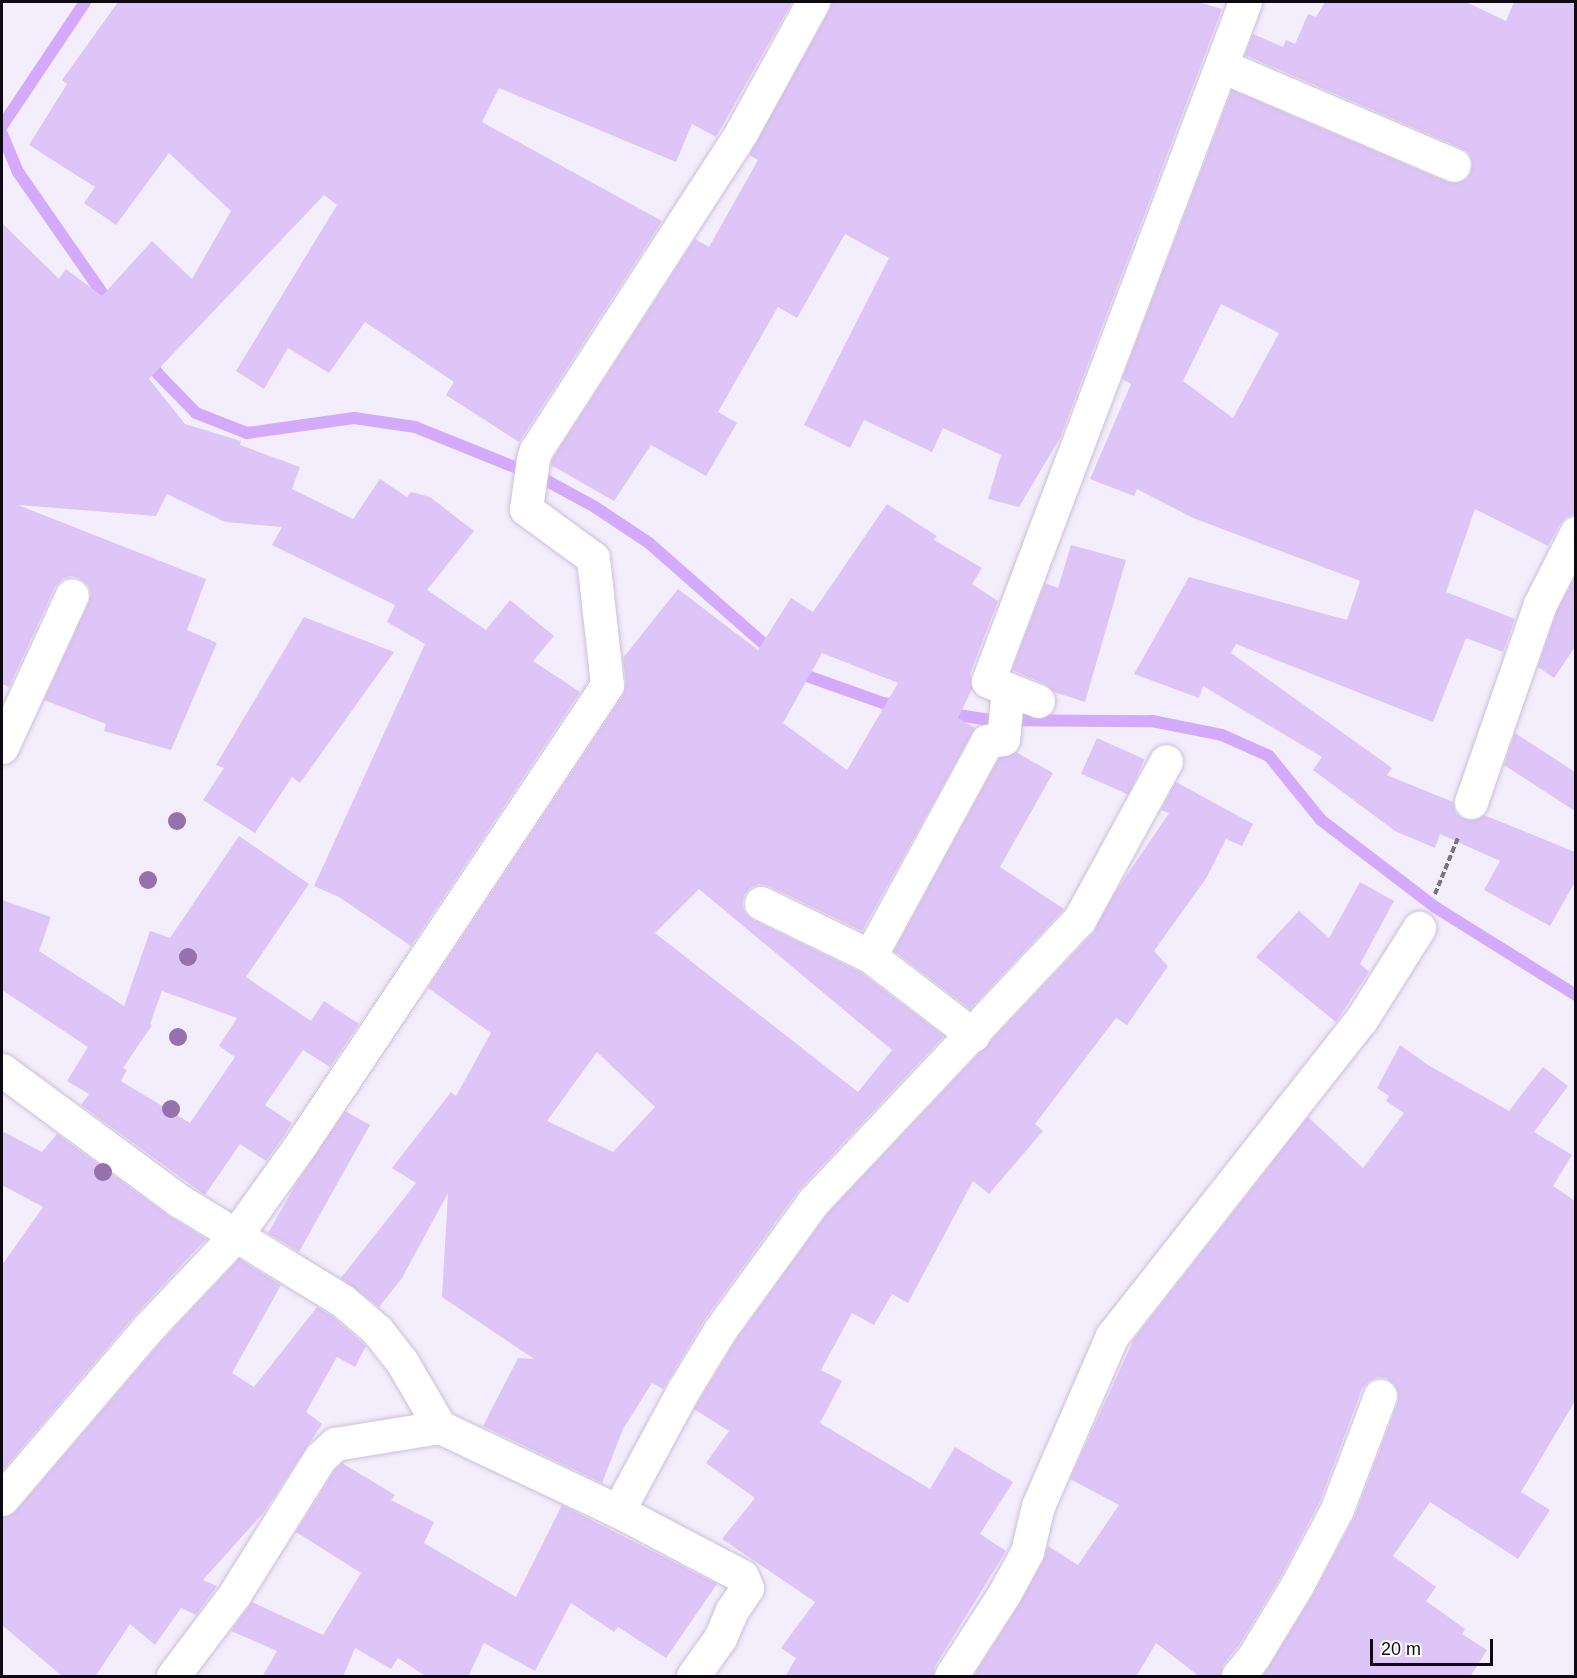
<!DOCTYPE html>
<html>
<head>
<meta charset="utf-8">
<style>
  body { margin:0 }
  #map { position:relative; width:1577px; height:1678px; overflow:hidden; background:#f4edfb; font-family:Helvetica,sans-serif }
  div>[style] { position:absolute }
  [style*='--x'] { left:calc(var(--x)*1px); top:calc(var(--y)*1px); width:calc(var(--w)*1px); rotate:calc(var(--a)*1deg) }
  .stream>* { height:12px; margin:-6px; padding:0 6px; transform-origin:6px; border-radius:6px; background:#d4aafc }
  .building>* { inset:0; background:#dec5f7; transform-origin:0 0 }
  .path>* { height:4px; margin-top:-2px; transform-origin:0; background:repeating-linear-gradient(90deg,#79727f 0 6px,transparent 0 9px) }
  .roads { filter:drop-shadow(0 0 2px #cdbedd) drop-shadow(0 0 2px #cdbedd) }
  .street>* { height:33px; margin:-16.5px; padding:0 16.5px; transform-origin:16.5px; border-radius:16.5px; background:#fff }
  .trees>* { width:18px; height:18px; margin:-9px; border-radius:50%; background:#9672ad }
  span { translate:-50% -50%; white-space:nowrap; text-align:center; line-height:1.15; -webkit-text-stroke:6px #fefefe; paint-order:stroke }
  .frame { position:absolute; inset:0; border:3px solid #0f0914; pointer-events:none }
  .scale { position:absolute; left:1370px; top:1639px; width:123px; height:27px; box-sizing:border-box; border:3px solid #0f0914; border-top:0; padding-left:8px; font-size:18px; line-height:21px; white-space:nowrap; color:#0f0914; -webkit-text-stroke:4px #fefefe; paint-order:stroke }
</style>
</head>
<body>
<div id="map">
  <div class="stream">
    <i style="--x:2;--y:126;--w:149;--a:-56.2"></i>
    <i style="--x:2;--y:134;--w:41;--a:67.2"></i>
    <i style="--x:18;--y:172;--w:165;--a:55.2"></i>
    <i style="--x:147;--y:358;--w:19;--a:55"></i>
    <i style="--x:158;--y:374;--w:54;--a:45.7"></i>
    <i style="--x:196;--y:413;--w:55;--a:21.4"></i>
    <i style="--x:247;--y:433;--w:108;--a:-8"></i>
    <i style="--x:354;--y:418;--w:62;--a:8.4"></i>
    <i style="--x:415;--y:427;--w:137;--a:21.9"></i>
    <i style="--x:542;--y:478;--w:60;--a:28.7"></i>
    <i style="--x:595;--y:507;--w:65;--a:33.7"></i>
    <i style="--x:649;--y:543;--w:167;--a:41.3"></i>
    <i style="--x:793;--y:671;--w:96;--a:19.6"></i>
    <i style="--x:883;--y:703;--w:19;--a:9"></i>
    <i style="--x:946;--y:713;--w:44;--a:9.2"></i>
    <i style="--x:989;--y:720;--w:163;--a:0.4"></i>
    <i style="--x:1152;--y:721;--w:71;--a:11.3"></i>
    <i style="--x:1222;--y:735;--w:51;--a:24.1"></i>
    <i style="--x:1269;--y:756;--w:82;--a:50.9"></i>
    <i style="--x:1321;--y:820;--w:143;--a:37.3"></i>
    <i style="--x:1435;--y:907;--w:166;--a:32"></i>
  </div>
  <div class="building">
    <i style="clip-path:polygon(118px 2px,792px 2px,716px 137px,692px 124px,676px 162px,499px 88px,482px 122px,662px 221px,519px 442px,446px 395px,454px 382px,365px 322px,329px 373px,288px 348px,264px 389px,236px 371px,337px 205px,324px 195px,149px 379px,185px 424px,241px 441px,240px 445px,300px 467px,292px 489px,353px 519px,380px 479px,407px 497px,411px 492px,430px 497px,474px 531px,427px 590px,486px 630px,510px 600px,554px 636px,533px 661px,580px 692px,411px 946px,339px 897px,314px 886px,425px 644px,387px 622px,395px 605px,272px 545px,282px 527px,225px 522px,167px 494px,156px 516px,18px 505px,206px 579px,187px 630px,217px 643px,171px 750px,104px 731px,106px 724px,44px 700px,89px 602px,91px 593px,88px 585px,79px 578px,71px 576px,62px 579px,55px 587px,9px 687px,2px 684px,2px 223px,59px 279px,66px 269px,102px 296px,152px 241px,192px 279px,231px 211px,169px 153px,116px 225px,84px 203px,95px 187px,29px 145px,67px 84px,62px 80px)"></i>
    <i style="clip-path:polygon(832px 2px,1198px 2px,1222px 9px,1060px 438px,1019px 507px,988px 499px,1001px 455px,943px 428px,932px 452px,864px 420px,850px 448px,804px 425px,889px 258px,845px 234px,797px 318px,778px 307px,718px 412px,737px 423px,706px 476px,651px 445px,614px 501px,551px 465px,553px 458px,695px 239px,709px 247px,758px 160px,749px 155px,829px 11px)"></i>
    <i style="clip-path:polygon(evenodd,1325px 2px,1466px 2px,1506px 21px,1514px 2px,1575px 2px,1575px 514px,1566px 517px,1560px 524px,1548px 546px,1475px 509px,1446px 592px,1515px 619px,1503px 652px,1466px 638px,1433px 722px,1236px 644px,1231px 653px,1392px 768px,1387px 775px,1453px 802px,1456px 814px,1464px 819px,1475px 820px,1484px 815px,1575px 852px,1575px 882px,1550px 926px,1484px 890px,1500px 861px,1440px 834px,1435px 848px,1395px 831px,1313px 770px,1322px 757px,1203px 686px,1199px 698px,1134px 674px,1189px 577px,1347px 620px,1360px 581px,1193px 518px,1137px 489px,1134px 496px,1090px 479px,1131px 384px,1122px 379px,1232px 90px,1447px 182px,1457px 183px,1465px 180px,1471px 173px,1472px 162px,1469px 153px,1461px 148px,1245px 55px,1253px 34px,1283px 47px,1286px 40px,1295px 44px,1308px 14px,1316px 17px,1325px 2px,1221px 304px,1279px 333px,1233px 418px,1183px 381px,1221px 304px)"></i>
    <i style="clip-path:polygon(evenodd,887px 504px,937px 536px,934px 540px,982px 568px,972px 584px,998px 601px,970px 674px,972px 689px,958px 718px,975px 728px,862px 931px,769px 886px,759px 884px,750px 888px,744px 895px,742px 905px,746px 914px,753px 920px,860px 972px,944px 1036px,798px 1191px,705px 1319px,663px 1389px,652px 1383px,623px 1429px,602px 1483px,483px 1426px,518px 1358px,534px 1359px,442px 1297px,448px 1193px,402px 1278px,379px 1307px,341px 1278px,416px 1183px,392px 1168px,451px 1092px,456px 1096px,491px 1033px,428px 988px,623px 695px,626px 683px,623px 658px,678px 589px,758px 650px,791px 598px,813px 612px,887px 504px,822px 653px,898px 683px,847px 770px,783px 723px,822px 653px,887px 504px,699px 889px,892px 1050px,858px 1092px,655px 933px,699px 889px,887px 504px,597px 1052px,655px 1107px,613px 1152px,547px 1121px,597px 1052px)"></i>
    <i style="clip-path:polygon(1071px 545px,1126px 560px,1085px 702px,1054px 692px,1045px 684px,1012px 670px,1045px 583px,1058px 588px)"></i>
    <i style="clip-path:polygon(1575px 577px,1575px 647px,1554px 678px,1538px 667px,1557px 611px)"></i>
    <i style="clip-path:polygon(304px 617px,394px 652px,300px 783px,292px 777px,255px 833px,203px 800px,224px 768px,216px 765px)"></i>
    <i style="clip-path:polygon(1515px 733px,1575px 772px,1575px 811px,1504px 765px)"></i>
    <i style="left:1097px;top:738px;width:52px;height:39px;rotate:24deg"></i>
    <i style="clip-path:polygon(1016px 752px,1053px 773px,1000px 867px,1064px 909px,970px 1009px,894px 951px,999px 758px)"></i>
    <i style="clip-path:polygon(1176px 782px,1253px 824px,1242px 846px,1226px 839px,1207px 877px,1154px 951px,1168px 966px,1127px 1025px,1116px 1018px,1035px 1124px,1043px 1131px,989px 1194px,973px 1181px,908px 1303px,892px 1294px,874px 1325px,852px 1313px,821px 1370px,842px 1381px,820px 1423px,930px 1489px,955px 1447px,1013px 1482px,980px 1534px,1006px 1551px,935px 1666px,933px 1677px,785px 1677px,796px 1658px,781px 1648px,815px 1602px,722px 1539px,755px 1498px,706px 1463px,729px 1431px,694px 1409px,736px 1340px,827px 1214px,1093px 933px,1113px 896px,1169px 813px,1161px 810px)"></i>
    <i style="clip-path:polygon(evenodd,239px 836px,309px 884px,246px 977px,311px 1021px,324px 1001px,359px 1024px,330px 1067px,303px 1050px,265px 1105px,292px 1123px,284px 1136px,266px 1161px,240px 1144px,205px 1195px,81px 1105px,89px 1094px,67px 1081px,88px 1047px,2px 990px,2px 900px,51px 917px,39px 951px,124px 1006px,150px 931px,170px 938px,239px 836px,162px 991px,237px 1018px,219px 1046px,235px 1057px,190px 1123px,121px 1081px,127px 1070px,123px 1068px,152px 1025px,150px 1024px,162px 991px)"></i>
    <i style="clip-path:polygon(1360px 882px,1394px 901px,1360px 964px,1369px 972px,1336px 1022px,1256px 957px,1299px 911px,1329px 938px)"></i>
    <i style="clip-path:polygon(1400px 1045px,1428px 1065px,1509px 1111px,1543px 1067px,1568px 1086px,1534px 1132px,1572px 1155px,1553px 1186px,1575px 1201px,1575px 1401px,1521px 1492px,1550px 1510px,1518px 1559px,1430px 1502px,1393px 1556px,1436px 1587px,1426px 1601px,1465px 1629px,1462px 1634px,1487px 1650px,1470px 1677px,1262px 1677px,1313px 1595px,1355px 1516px,1398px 1402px,1398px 1392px,1394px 1384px,1386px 1378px,1378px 1377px,1369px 1381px,1362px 1389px,1320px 1501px,1281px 1576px,1239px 1645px,1223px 1665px,1220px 1677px,1200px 1677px,1156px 1643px,1136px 1677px,973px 1677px,1020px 1603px,1043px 1561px,1048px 1546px,1078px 1565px,1119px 1505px,1070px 1479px,1134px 1339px,1308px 1117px,1363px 1168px,1404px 1113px,1386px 1101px,1389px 1096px,1377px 1088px)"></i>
    <i style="clip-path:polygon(345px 1111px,370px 1125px,299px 1252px,268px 1233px,296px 1184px)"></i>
    <i style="clip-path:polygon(2px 1131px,42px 1152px,57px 1134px,169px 1216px,206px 1239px,134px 1316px,2px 1471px,2px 1265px,43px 1207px,2px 1185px)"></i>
    <i style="clip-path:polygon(239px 1259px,281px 1285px,232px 1373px,254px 1387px,317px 1307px,332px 1316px,366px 1346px,355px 1367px,337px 1357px,306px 1412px,322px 1424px,264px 1512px,203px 1580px,217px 1586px,196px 1615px,181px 1608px,155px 1645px,130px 1624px,95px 1677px,63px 1677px,2px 1625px,2px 1517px,16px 1511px,162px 1341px)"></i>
    <i style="clip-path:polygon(342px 1463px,395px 1495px,391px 1500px,434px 1522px,424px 1543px,516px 1597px,562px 1505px,717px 1584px,666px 1658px,618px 1627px,614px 1632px,571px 1603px,535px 1671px,484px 1643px,468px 1677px,427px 1677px,398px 1658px,391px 1669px,355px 1648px,343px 1677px,262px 1677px,277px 1651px,231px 1631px,252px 1602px,323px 1635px,361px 1573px,296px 1532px,335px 1470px)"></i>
  </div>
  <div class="path">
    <i style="--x:1435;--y:894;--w:61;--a:-67.7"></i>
  </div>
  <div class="roads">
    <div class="street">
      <i style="--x:1222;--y:66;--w:252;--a:23.1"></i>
      <i style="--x:1038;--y:701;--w:54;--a:-158.2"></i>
      <i style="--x:988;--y:681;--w:726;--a:-69.27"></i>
      <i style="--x:2;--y:747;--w:167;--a:-65.3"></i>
      <i style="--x:1471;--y:802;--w:210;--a:-70.8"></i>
      <i style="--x:1540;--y:604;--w:80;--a:-63.1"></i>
      <i style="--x:761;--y:903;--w:121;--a:25.9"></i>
      <i style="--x:870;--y:956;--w:130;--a:37.5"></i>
      <i style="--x:870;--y:956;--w:245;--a:-61.4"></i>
      <i style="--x:987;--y:741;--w:16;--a:-7"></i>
      <i style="--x:1003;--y:739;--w:50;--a:-84.3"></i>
      <i style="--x:2;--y:1070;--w:221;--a:36.4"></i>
      <i style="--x:180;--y:1201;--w:191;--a:31.5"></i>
      <i style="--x:343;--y:1301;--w:45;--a:40.5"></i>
      <i style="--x:377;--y:1330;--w:41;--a:52"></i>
      <i style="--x:402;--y:1362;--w:75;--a:59.7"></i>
      <i style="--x:2;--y:1499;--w:225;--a:-49.5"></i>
      <i style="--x:148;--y:1328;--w:128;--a:-46.6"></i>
      <i style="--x:236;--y:1235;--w:108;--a:-54.4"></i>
      <i style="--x:299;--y:1147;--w:555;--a:-56.31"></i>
      <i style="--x:607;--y:685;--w:128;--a:-96.3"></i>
      <i style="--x:593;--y:558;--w:83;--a:-143.8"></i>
      <i style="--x:526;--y:509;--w:50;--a:-82"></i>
      <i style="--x:533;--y:459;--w:9;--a:-72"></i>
      <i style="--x:536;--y:450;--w:380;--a:-57.1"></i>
      <i style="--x:742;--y:131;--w:147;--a:-61.2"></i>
      <i style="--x:618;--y:1511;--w:139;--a:-61.6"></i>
      <i style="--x:684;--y:1389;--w:69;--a:-58.6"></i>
      <i style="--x:720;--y:1330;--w:158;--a:-54"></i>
      <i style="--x:813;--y:1202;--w:388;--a:-46.7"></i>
      <i style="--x:1079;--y:920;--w:181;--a:-61.3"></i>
      <i style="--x:173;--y:1676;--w:101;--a:-53"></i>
      <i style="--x:234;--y:1595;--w:162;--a:-57.9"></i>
      <i style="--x:320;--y:1458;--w:21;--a:-43"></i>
      <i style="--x:335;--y:1444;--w:106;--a:-9.2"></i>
      <i style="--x:440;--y:1427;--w:197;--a:25.3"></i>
      <i style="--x:618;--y:1511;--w:140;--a:27.7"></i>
      <i style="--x:742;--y:1576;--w:13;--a:67"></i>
      <i style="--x:747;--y:1588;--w:27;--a:124"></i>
      <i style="--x:732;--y:1610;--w:30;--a:113"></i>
      <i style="--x:720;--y:1638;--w:47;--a:125.4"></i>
      <i style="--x:951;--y:1676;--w:98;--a:-57.1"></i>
      <i style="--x:1004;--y:1594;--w:48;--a:-61.3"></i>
      <i style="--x:1027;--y:1552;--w:47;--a:-76.6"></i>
      <i style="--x:1038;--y:1506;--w:185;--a:-66.5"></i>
      <i style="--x:1112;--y:1336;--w:402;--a:-51.8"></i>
      <i style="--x:1361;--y:1020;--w:109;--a:-57.8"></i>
      <i style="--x:1238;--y:1676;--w:26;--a:-51"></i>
      <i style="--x:1254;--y:1656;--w:83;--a:-58.8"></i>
      <i style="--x:1297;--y:1585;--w:86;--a:-62.2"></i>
      <i style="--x:1337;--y:1509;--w:121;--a:-69.2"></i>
    </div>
  </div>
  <div class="trees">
    <i style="left:177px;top:821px"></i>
    <i style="left:148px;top:880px"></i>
    <i style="left:188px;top:957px"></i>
    <i style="left:178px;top:1037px"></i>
    <i style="left:171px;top:1109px"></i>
    <i style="left:103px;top:1172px"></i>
  </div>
  <div class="frame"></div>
  <div class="scale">20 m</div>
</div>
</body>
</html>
